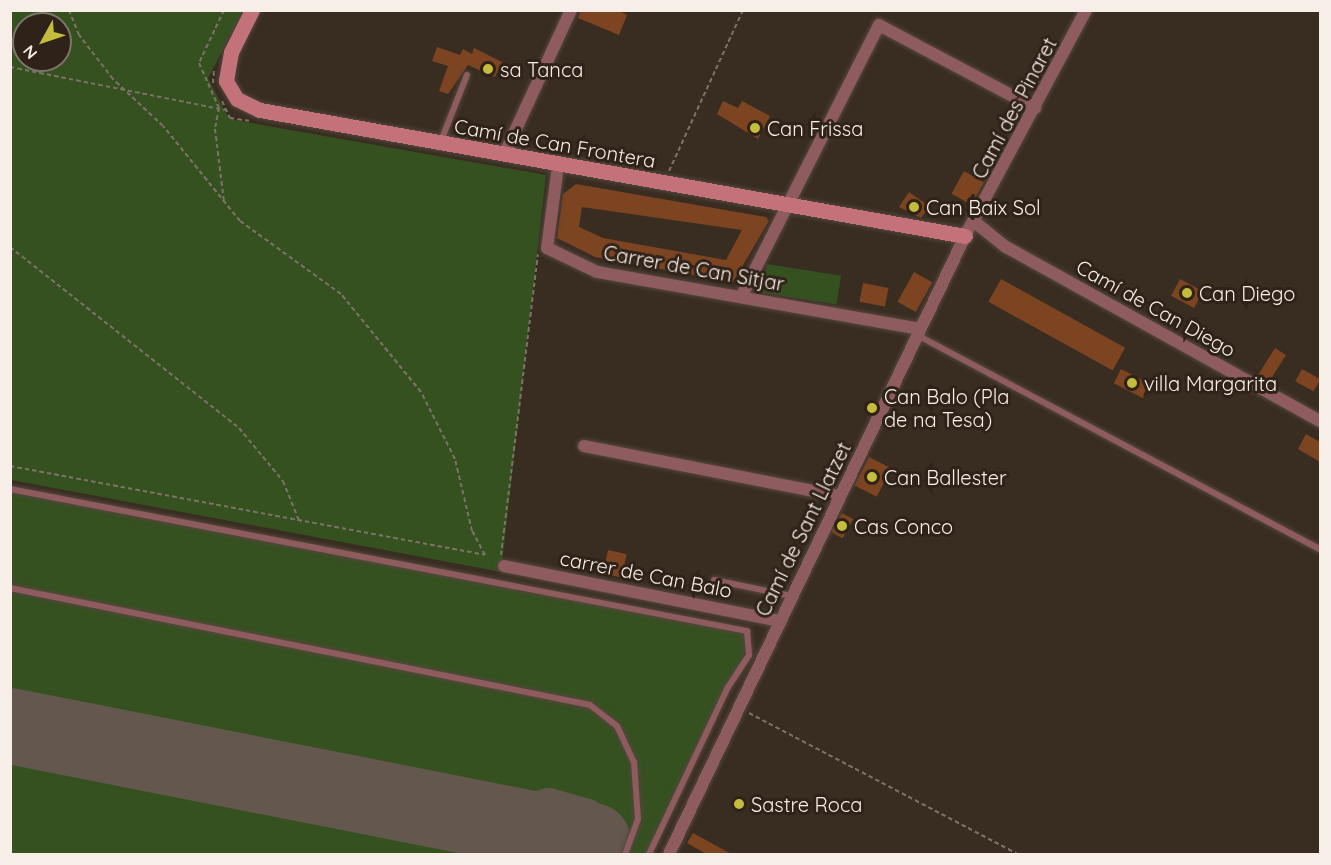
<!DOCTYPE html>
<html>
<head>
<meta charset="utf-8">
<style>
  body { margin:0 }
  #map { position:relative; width:1331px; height:865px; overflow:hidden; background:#392c21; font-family:Quicksand,sans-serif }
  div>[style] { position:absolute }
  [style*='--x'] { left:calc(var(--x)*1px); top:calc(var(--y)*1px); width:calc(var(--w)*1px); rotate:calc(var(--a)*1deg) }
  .green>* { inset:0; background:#355120; transform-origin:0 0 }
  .taxiway>* { height:30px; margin:-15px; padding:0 15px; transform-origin:15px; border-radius:15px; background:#64584e }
  .runway>* { height:76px; margin:-38px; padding:0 38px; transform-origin:38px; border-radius:38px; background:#64584e }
  .building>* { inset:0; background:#7d4422; transform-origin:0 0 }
  .path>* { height:2px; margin-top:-1px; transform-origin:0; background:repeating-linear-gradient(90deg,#7d7168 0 4.5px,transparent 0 7.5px) }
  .roads { filter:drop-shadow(0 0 2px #54473d) drop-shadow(0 0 2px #54473d) }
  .lane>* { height:6px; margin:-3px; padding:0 3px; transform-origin:3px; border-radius:3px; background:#8e5b5f }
  .street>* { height:12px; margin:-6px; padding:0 6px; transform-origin:6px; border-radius:6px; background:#8e5b5f }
  .secondary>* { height:15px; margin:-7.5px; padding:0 7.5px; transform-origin:7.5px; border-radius:7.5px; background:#c3727a }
  .dots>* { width:16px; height:16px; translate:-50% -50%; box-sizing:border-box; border:3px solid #2f2218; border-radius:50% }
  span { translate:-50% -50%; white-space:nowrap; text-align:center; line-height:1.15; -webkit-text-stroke:6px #2f2218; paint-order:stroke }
  .poi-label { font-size:20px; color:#f7eee8 }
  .left { translate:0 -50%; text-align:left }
  .street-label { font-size:20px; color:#f7eee8 }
  .frame { position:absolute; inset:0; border:12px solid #f7eee8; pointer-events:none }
  .north { position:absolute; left:12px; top:12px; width:60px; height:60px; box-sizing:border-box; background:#2f2218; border:2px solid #7f746b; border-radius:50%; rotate:230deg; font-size:16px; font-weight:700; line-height:24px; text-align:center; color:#f7eee8 }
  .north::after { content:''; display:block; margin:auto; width:21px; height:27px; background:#c4bc3d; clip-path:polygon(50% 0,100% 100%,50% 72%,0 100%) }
</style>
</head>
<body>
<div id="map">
  <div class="green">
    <i style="clip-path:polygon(evenodd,10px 11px,243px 11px,208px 78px,229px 119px,546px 175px,501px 572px,11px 480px,10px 11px,24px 24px,60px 24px,60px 60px,24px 60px,24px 24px)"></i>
    <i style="left:767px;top:264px;width:75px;height:29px;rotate:9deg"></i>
    <i style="clip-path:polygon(10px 489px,737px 626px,751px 640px,649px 854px,594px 854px,603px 805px,547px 794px,512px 807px,11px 707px)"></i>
    <i style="clip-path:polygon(11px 746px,565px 854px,11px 854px)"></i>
  </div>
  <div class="taxiway">
    <i style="--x:549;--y:803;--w:41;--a:15.8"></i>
    <i style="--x:588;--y:814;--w:16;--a:72"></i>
    <i style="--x:593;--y:829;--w:19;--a:115"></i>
    <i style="--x:585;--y:846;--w:21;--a:172"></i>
    <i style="--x:564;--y:849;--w:37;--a:-147"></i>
    <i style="--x:533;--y:829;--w:42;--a:-166.3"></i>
    <i style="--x:492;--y:819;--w:59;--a:-15.7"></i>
  </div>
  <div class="runway">
    <i style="--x:10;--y:726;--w:594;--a:11.16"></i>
  </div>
  <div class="building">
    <i style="clip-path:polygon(581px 10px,617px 10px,627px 15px,619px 35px,578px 18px)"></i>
    <i style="clip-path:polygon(437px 47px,460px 55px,463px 49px,472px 54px,474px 48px,502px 62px,495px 77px,468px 65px,448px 94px,439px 91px,448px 66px,432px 61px)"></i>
    <i style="clip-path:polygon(723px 101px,738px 108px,742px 101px,770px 116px,758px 139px,717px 114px)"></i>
    <i style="left:964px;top:171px;width:23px;height:26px;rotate:29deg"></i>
    <i style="clip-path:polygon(evenodd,576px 184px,766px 217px,769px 221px,733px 282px,595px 257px,557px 238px,563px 194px,576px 184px,582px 207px,742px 230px,726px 260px,603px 238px,579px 227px,582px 207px)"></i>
    <i style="clip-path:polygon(909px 192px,930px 207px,921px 218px,899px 207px)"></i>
    <i style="left:914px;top:272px;width:21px;height:34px;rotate:29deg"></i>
    <i style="left:1001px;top:279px;width:142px;height:26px;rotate:29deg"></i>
    <i style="left:1180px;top:279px;width:26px;height:19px;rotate:28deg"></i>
    <i style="left:863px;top:283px;width:26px;height:19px;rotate:11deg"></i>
    <i style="left:1275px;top:348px;width:13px;height:34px;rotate:32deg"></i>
    <i style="left:1121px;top:369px;width:33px;height:16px;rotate:27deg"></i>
    <i style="left:1302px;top:369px;width:21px;height:14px;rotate:29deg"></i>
    <i style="clip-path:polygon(1306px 434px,1320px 442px,1320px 462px,1298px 449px)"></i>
    <i style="left:869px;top:457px;width:25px;height:32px;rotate:27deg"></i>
    <i style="left:842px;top:513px;width:13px;height:22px;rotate:29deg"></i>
    <i style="left:608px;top:550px;width:19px;height:24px;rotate:12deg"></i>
    <i style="clip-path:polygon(693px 833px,733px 855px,708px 855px,687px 843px)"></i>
  </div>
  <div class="path">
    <i style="--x:224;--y:10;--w:59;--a:115.3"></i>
    <i style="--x:199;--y:63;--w:49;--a:66"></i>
    <i style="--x:219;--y:108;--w:21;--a:101"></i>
    <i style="--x:215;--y:129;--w:74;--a:83"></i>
    <i style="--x:10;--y:67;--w:220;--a:11.3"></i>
    <i style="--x:213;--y:83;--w:14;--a:-86"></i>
    <i style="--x:222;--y:101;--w:19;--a:65"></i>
    <i style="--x:230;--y:118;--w:21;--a:8"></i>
    <i style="--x:669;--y:171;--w:177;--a:-65.3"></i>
    <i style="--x:10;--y:247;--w:292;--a:38.3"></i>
    <i style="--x:239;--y:428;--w:69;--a:50.3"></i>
    <i style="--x:283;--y:481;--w:45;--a:68"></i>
    <i style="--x:10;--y:466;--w:483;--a:10.6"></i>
    <i style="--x:485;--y:555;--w:27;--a:-118"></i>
    <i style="--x:472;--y:531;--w:74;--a:-103.3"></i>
    <i style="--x:455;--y:459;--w:75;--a:-116.9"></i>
    <i style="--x:421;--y:392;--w:127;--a:-129.2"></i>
    <i style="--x:341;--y:294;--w:125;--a:-144.1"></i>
    <i style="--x:240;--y:221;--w:122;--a:-129"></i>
    <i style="--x:163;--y:126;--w:69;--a:-136.8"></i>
    <i style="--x:113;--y:79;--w:56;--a:-127.7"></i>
    <i style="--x:79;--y:35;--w:27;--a:-112"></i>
    <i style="--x:501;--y:555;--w:303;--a:-83"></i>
    <i style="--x:749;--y:713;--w:304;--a:27.7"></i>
  </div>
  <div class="roads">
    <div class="lane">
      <i style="--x:441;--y:141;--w:71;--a:-68.5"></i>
      <i style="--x:917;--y:335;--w:456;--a:28"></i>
      <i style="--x:10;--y:489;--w:751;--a:10.91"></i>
      <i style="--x:747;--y:631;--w:24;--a:85"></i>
      <i style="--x:749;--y:655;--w:38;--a:123"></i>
      <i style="--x:728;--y:687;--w:185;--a:115.3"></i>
      <i style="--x:714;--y:580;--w:80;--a:11.6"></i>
      <i style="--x:10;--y:588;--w:592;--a:11.4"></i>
      <i style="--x:590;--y:705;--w:34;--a:38"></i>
      <i style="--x:617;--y:726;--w:40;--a:65"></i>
      <i style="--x:634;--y:762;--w:57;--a:86"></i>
      <i style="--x:638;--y:819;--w:37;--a:110"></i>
    </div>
    <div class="street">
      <i style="--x:504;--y:155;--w:160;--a:-65.2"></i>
      <i style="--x:558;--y:166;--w:83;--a:97.6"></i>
      <i style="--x:547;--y:248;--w:55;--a:25.6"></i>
      <i style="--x:597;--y:272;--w:328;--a:10"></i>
      <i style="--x:976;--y:223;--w:38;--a:39"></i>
      <i style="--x:1006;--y:247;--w:359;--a:29"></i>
      <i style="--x:741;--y:297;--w:305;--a:-63.1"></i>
      <i style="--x:879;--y:25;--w:177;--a:28"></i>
      <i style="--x:584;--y:446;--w:261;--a:11.1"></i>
      <i style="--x:504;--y:566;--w:281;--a:11.3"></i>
      <i style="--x:669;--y:854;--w:690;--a:-64.4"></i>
      <i style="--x:967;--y:232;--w:252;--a:-61.8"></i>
    </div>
    <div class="secondary">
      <i style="--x:252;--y:10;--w:47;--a:116.6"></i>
      <i style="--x:231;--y:52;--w:29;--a:100"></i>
      <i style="--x:226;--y:81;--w:21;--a:59"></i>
      <i style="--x:237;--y:99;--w:25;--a:26"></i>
      <i style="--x:260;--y:110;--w:716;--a:10.13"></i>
    </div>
  </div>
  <div class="dots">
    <i style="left:488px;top:69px;background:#c4bc3d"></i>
    <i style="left:755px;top:128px;background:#c4bc3d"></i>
    <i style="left:914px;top:207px;background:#c4bc3d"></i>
    <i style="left:1187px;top:293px;background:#c4bc3d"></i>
    <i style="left:1132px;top:383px;background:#c4bc3d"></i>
    <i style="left:872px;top:408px;background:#c4bc3d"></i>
    <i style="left:872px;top:477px;background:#c4bc3d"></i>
    <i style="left:842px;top:526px;background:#c4bc3d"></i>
    <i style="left:739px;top:804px;background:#c4bc3d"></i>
  </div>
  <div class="poi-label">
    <span class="left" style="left:500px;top:69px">sa Tanca</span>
    <span class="left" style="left:767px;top:128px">Can Frissa</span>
    <span class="left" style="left:926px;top:207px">Can Baix Sol</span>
    <span class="left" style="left:1199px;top:293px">Can Diego</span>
    <span class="left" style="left:1144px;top:383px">villa Margarita</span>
    <span class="left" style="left:884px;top:408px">Can Balo (Pla<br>de na Tesa)</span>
    <span class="left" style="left:884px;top:477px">Can Ballester</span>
    <span class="left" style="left:854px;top:526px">Cas Conco</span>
    <span class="left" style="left:751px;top:804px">Sastre Roca</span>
  </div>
  <div class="street-label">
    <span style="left:1014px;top:108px;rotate:-62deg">Camí des Pinaret</span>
    <span style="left:555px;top:143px;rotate:10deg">Camí de Can Frontera</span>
    <span style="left:694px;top:268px;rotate:10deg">Carrer de Can Sitjar</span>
    <span style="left:1156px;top:308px;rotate:29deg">Camí de Can Diego</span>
    <span style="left:803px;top:529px;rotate:-64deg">Camí de Sant Llatzet</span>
    <span style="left:646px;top:574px;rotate:11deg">carrer de Can Balo</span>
  </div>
  <div class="frame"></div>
  <div class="north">N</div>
</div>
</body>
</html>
